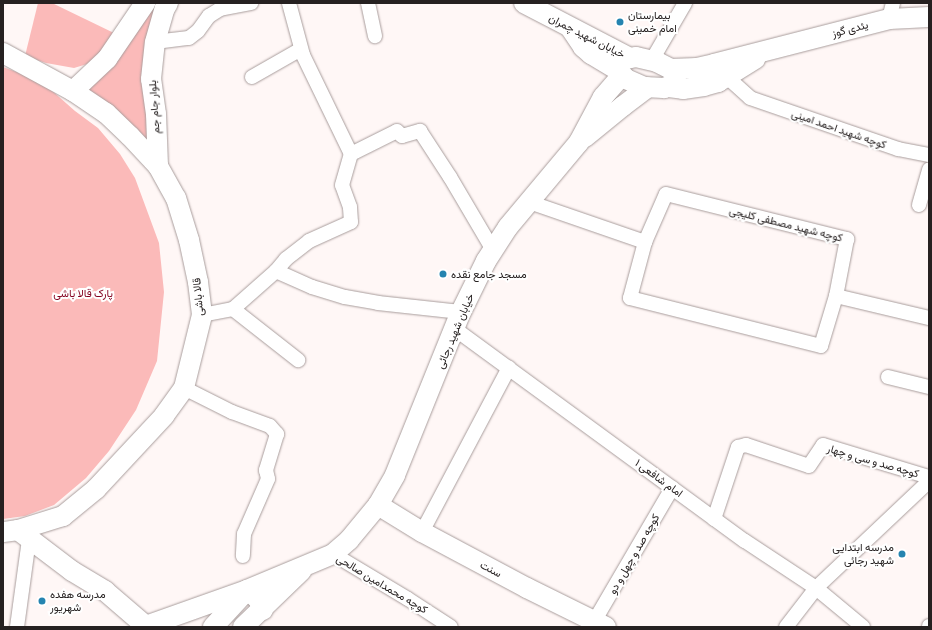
<!DOCTYPE html>
<html>
<head>
<meta charset="utf-8">
<style>
  body { margin:0 }
  #map { position:relative; width:932px; height:630px; overflow:hidden; background:#fff7f6; font-family:"Titillium Web",Vazirmatn,sans-serif }
  div>[style] { position:absolute }
  [style*='--x'] { left:calc(var(--x)*1px); top:calc(var(--y)*1px); width:calc(var(--w)*1px); rotate:calc(var(--a)*1deg) }
  .green>* { inset:0; background:#fbbab9 }
  .roads { filter:drop-shadow(0 0 1px #a99d9c) drop-shadow(0 0 1px #a99d9c) }
  .street>* { height:14px; margin:-7px; padding:0 7px; transform-origin:7px; border-radius:7px; background:#fff }
  .secondary>* { height:20px; margin:-10px; padding:0 10px; transform-origin:10px; border-radius:10px; background:#fff }
  .dots>* { width:11px; height:11px; translate:-50% -50%; box-sizing:border-box; border:2px solid #fff; border-radius:50% }
  span { translate:-50% -50%; white-space:nowrap; text-align:center; line-height:1.15; -webkit-text-stroke:4px #fff; paint-order:stroke }
  .poi-label { font-size:11px; color:#262121 }
  .left { translate:0 -50%; text-align:left }
  .right { translate:-100% -50%; text-align:right }
  .street-label { font-size:11px; color:#262121 }
  .park-label { font-size:11px; color:#83001f }
  .frame { position:absolute; inset:0; border:4px solid #262121; pointer-events:none }
</style>
</head>
<body>
<div id="map">
  <div class="green">
    <i style="clip-path:polygon(38px 3px,52px 3px,116px 34px,97px 61px,74px 68px,46px 63px,25px 56px)"></i>
    <i style="clip-path:polygon(154px 3px,165px 8px,155px 42px,158px 166px,73px 91px)"></i>
    <i style="clip-path:polygon(3px 67px,41px 81px,75px 111px,98px 128px,120px 154px,135px 178px,159px 243px,164px 292px,157px 361px,136px 410px,109px 451px,86px 478px,54px 505px,25px 516px,3px 519px)"></i>
  </div>
  <div class="roads">
    <div class="street">
      <i style="--x:368;--y:3;--w:34;--a:78"></i>
      <i style="--x:889;--y:19;--w:16;--a:-76"></i>
      <i style="--x:155;--y:42;--w:34;--a:-7"></i>
      <i style="--x:189;--y:38;--w:11;--a:-38"></i>
      <i style="--x:198;--y:31;--w:19;--a:-54"></i>
      <i style="--x:209;--y:16;--w:13;--a:-32"></i>
      <i style="--x:220;--y:9;--w:32;--a:-11"></i>
      <i style="--x:652;--y:60;--w:66;--a:-59.9"></i>
      <i style="--x:252;--y:77;--w:56;--a:-29.7"></i>
      <i style="--x:727;--y:77;--w:31;--a:42"></i>
      <i style="--x:750;--y:98;--w:157;--a:19"></i>
      <i style="--x:898;--y:149;--w:32;--a:11"></i>
      <i style="--x:351;--y:154;--w:51;--a:-26.6"></i>
      <i style="--x:397;--y:131;--w:7;--a:45"></i>
      <i style="--x:402;--y:136;--w:19;--a:-16"></i>
      <i style="--x:420;--y:131;--w:55;--a:56.9"></i>
      <i style="--x:450;--y:177;--w:85;--a:59.5"></i>
      <i style="--x:529;--y:202;--w:123;--a:19"></i>
      <i style="--x:645;--y:242;--w:52;--a:-66.4"></i>
      <i style="--x:666;--y:194;--w:187;--a:14"></i>
      <i style="--x:847;--y:239;--w:58;--a:100.9"></i>
      <i style="--x:836;--y:296;--w:52;--a:106.7"></i>
      <i style="--x:821;--y:346;--w:197;--a:-165.9"></i>
      <i style="--x:630;--y:298;--w:58;--a:-75"></i>
      <i style="--x:919;--y:205;--w:37;--a:-74"></i>
      <i style="--x:276;--y:271;--w:39;--a:24"></i>
      <i style="--x:312;--y:287;--w:34;--a:17"></i>
      <i style="--x:345;--y:297;--w:34;--a:10"></i>
      <i style="--x:378;--y:303;--w:83;--a:6.2"></i>
      <i style="--x:836;--y:296;--w:96;--a:13.3"></i>
      <i style="--x:233;--y:309;--w:83;--a:38.1"></i>
      <i style="--x:202;--y:315;--w:32;--a:-11"></i>
      <i style="--x:233;--y:309;--w:57;--a:-41.5"></i>
      <i style="--x:276;--y:271;--w:16;--a:-50"></i>
      <i style="--x:286;--y:259;--w:29;--a:-38"></i>
      <i style="--x:309;--y:241;--w:46;--a:-24.3"></i>
      <i style="--x:351;--y:222;--w:15;--a:-94"></i>
      <i style="--x:350;--y:207;--w:23;--a:-110"></i>
      <i style="--x:342;--y:185;--w:32;--a:-74"></i>
      <i style="--x:351;--y:154;--w:110;--a:-115.9"></i>
      <i style="--x:303;--y:55;--w:54;--a:-105.1"></i>
      <i style="--x:455;--y:329;--w:359;--a:36.2"></i>
      <i style="--x:745;--y:541;--w:85;--a:33.5"></i>
      <i style="--x:816;--y:588;--w:61;--a:39.7"></i>
      <i style="--x:888;--y:377;--w:42;--a:13.7"></i>
      <i style="--x:184;--y:388;--w:54;--a:26.6"></i>
      <i style="--x:232;--y:412;--w:40;--a:20.2"></i>
      <i style="--x:270;--y:426;--w:11;--a:49"></i>
      <i style="--x:277;--y:434;--w:38;--a:107"></i>
      <i style="--x:266;--y:470;--w:9;--a:77"></i>
      <i style="--x:268;--y:479;--w:60;--a:113.6"></i>
      <i style="--x:244;--y:534;--w:22;--a:93"></i>
      <i style="--x:714;--y:519;--w:76;--a:-71.6"></i>
      <i style="--x:738;--y:447;--w:8;--a:-14"></i>
      <i style="--x:746;--y:445;--w:66;--a:18.4"></i>
      <i style="--x:809;--y:466;--w:25;--a:-56"></i>
      <i style="--x:823;--y:445;--w:111;--a:16.8"></i>
      <i style="--x:422;--y:532;--w:186;--a:-62.1"></i>
      <i style="--x:333;--y:554;--w:87;--a:31"></i>
      <i style="--x:408;--y:599;--w:51;--a:33.1"></i>
      <i style="--x:595;--y:620;--w:153;--a:-59.7"></i>
      <i style="--x:17;--y:627;--w:89;--a:-82.2"></i>
      <i style="--x:786;--y:627;--w:49;--a:-52.4"></i>
      <i style="--x:816;--y:588;--w:156;--a:-43.4"></i>
      <i style="--x:929;--y:627;--w:1;--a:-90"></i>
    </div>
    <div class="secondary">
      <i style="--x:524;--y:3;--w:119;--a:27.4"></i>
      <i style="--x:571;--y:29;--w:22;--a:56"></i>
      <i style="--x:583;--y:47;--w:11;--a:41"></i>
      <i style="--x:591;--y:54;--w:33;--a:31"></i>
      <i style="--x:3;--y:53;--w:80;--a:28.5"></i>
      <i style="--x:73;--y:91;--w:40;--a:34"></i>
      <i style="--x:106;--y:113;--w:33;--a:44"></i>
      <i style="--x:130;--y:136;--w:41;--a:47"></i>
      <i style="--x:158;--y:166;--w:37;--a:61"></i>
      <i style="--x:176;--y:198;--w:44;--a:72.8"></i>
      <i style="--x:189;--y:240;--w:43;--a:77.9"></i>
      <i style="--x:198;--y:282;--w:33;--a:83"></i>
      <i style="--x:202;--y:315;--w:75;--a:103.9"></i>
      <i style="--x:184;--y:388;--w:34;--a:126"></i>
      <i style="--x:164;--y:416;--w:100;--a:133"></i>
      <i style="--x:96;--y:489;--w:43;--a:140.7"></i>
      <i style="--x:63;--y:516;--w:47;--a:162.7"></i>
      <i style="--x:18;--y:530;--w:15;--a:172"></i>
      <i style="--x:636;--y:57;--w:22;--a:13"></i>
      <i style="--x:657;--y:62;--w:16;--a:27"></i>
      <i style="--x:671;--y:69;--w:9;--a:58"></i>
      <i style="--x:676;--y:77;--w:7;--a:106"></i>
      <i style="--x:674;--y:84;--w:11;--a:158"></i>
      <i style="--x:664;--y:88;--w:20;--a:-177"></i>
      <i style="--x:644;--y:87;--w:20;--a:-156"></i>
      <i style="--x:626;--y:79;--w:11;--a:-131"></i>
      <i style="--x:619;--y:71;--w:6;--a:-99"></i>
      <i style="--x:618;--y:65;--w:6;--a:-51"></i>
      <i style="--x:622;--y:60;--w:14;--a:-12"></i>
      <i style="--x:671;--y:69;--w:26;--a:-2"></i>
      <i style="--x:697;--y:68;--w:17;--a:-13"></i>
      <i style="--x:714;--y:64;--w:181;--a:-14.4"></i>
      <i style="--x:889;--y:19;--w:40;--a:-2.9"></i>
      <i style="--x:669;--y:87;--w:14;--a:8"></i>
      <i style="--x:683;--y:89;--w:21;--a:-8"></i>
      <i style="--x:704;--y:86;--w:15;--a:-16"></i>
      <i style="--x:718;--y:82;--w:44;--a:-31.9"></i>
      <i style="--x:73;--y:91;--w:47;--a:-43.3"></i>
      <i style="--x:107;--y:59;--w:68;--a:-55.8"></i>
      <i style="--x:585;--y:137;--w:49;--a:-39.2"></i>
      <i style="--x:623;--y:106;--w:31;--a:-37"></i>
      <i style="--x:158;--y:166;--w:52;--a:-92.2"></i>
      <i style="--x:156;--y:114;--w:35;--a:-98"></i>
      <i style="--x:151;--y:79;--w:37;--a:-84"></i>
      <i style="--x:155;--y:42;--w:35;--a:-74"></i>
      <i style="--x:165;--y:8;--w:6;--a:-59"></i>
      <i style="--x:378;--y:505;--w:52;--a:31.5"></i>
      <i style="--x:422;--y:532;--w:119;--a:28.1"></i>
      <i style="--x:527;--y:588;--w:88;--a:26.3"></i>
      <i style="--x:18;--y:530;--w:68;--a:37.2"></i>
      <i style="--x:72;--y:571;--w:39;--a:31"></i>
      <i style="--x:105;--y:591;--w:55;--a:40.6"></i>
      <i style="--x:146;--y:626;--w:107;--a:-19.6"></i>
      <i style="--x:247;--y:590;--w:14;--a:39"></i>
      <i style="--x:258;--y:599;--w:12;--a:66"></i>
      <i style="--x:213;--y:627;--w:50;--a:-47.4"></i>
      <i style="--x:247;--y:590;--w:93;--a:-22.7"></i>
      <i style="--x:333;--y:554;--w:21;--a:-41"></i>
      <i style="--x:349;--y:540;--w:45;--a:-50.4"></i>
      <i style="--x:378;--y:505;--w:34;--a:-60"></i>
      <i style="--x:395;--y:475;--w:176;--a:-68"></i>
      <i style="--x:461;--y:312;--w:57;--a:-63.9"></i>
      <i style="--x:486;--y:261;--w:40;--a:-57.1"></i>
      <i style="--x:508;--y:227;--w:111;--a:-50.1"></i>
      <i style="--x:579;--y:142;--w:51;--a:-61.9"></i>
      <i style="--x:603;--y:97;--w:29;--a:-49"></i>
      <i style="--x:243;--y:627;--w:81;--a:-44"></i>
    </div>
  </div>
  <div class="dots">
    <i style="left:620px;top:22px;background:#2584b0"></i>
    <i style="left:443px;top:274px;background:#2584b0"></i>
    <i style="left:902px;top:554px;background:#2584b0"></i>
    <i style="left:42px;top:601px;background:#2584b0"></i>
  </div>
  <div class="poi-label">
    <span class="left" style="left:628px;top:22px">بیمارستان<br>امام خمینی</span>
    <span class="left" style="left:451px;top:274px">مسجد جامع نقده</span>
    <span class="right" style="left:894px;top:554px">مدرسه ابتدایی<br>شهید رجائی</span>
    <span class="left" style="left:50px;top:601px">مدرسه هفده<br>شهریور</span>
  </div>
  <div class="street-label">
    <span style="left:850px;top:29px;rotate:-15deg">یئدی گوز</span>
    <span style="left:587px;top:36px;rotate:27deg">خیابان شهید چمران</span>
    <span style="left:154px;top:107px;rotate:-94deg">بلوار جام جم</span>
    <span style="left:839px;top:129px;rotate:19deg">کوچه شهید احمد امینی</span>
    <span style="left:786px;top:224px;rotate:14deg">کوچه شهید مصطفی کلیجی</span>
    <span style="left:198px;top:297px;rotate:-95deg">قالا باشی</span>
    <span style="left:455px;top:331px;rotate:-67deg">خیابان شهید رجائی</span>
    <span style="left:873px;top:461px;rotate:16deg">کوچه صد و سی و چهار</span>
    <span style="left:659px;top:478px;rotate:36deg">امام شافعی ۱</span>
    <span style="left:634px;top:554px;rotate:-60deg">کوچه صد و چهل و دو</span>
    <span style="left:491px;top:569px;rotate:28deg">سنت</span>
    <span style="left:382px;top:584px;rotate:31deg">کوچه محمدامین صالحی</span>
  </div>
  <div class="park-label">
    <span style="left:83px;top:293px">پارک قالا باشی</span>
  </div>
  <div class="frame"></div>
</div>
</body>
</html>
